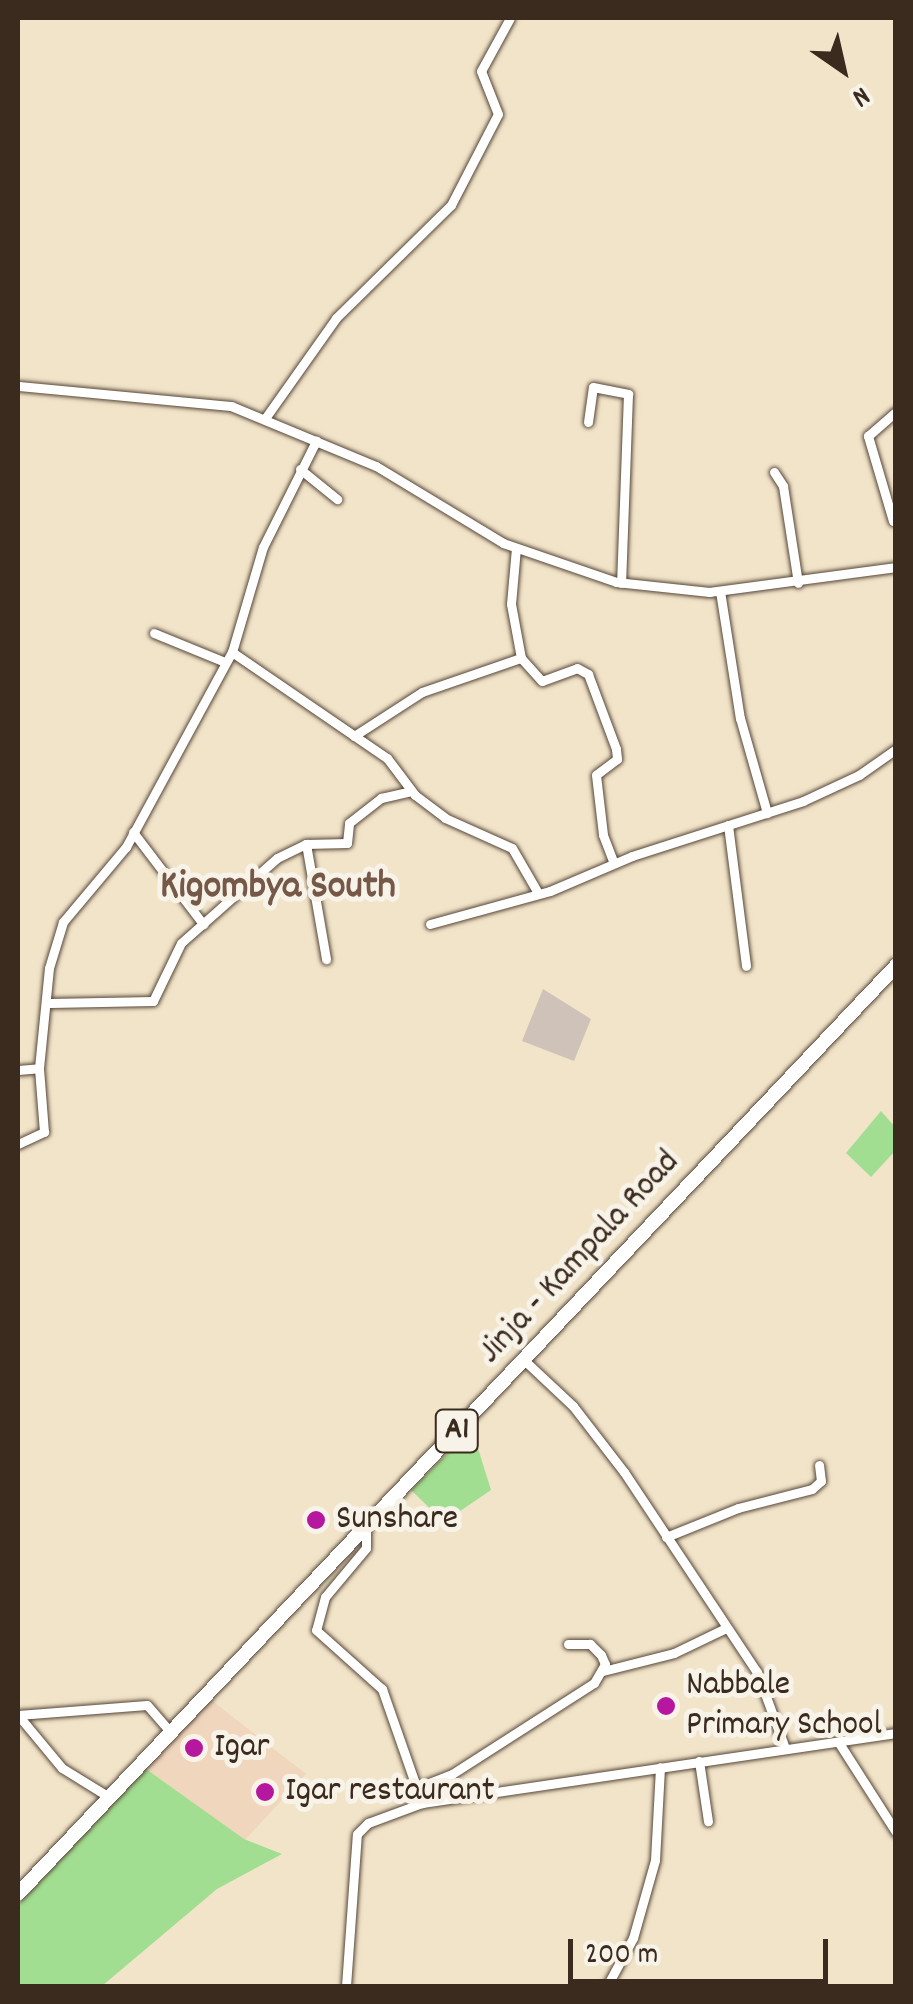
<!DOCTYPE html>
<html>
<head>
<meta charset="utf-8">
<style>
  body { margin:0 }
  #map { position:relative; width:913px; height:2004px; overflow:hidden; background:#f2e4c9; font-family:Dekko,sans-serif }
  div>[style] { position:absolute }
  [style*='--x'] { left:calc(var(--x)*1px); top:calc(var(--y)*1px); width:calc(var(--w)*1px); rotate:calc(var(--a)*1deg) }
  .built>* { inset:0; background:#f0d6bc }
  .industrial>* { inset:0; background:#cec2b9 }
  .green>* { inset:0; background:#a2de91 }
  .roads { filter:drop-shadow(0 0 2px #564638) drop-shadow(0 0 2px #564638) }
  .minor>* { height:9px; margin:-4.5px; padding:0 4.5px; transform-origin:4.5px; border-radius:4.5px; background:#fff }
  .highway>* { height:14px; margin:-7px; padding:0 7px; transform-origin:7px; border-radius:7px; background:#fff }
  .dots>* { width:28px; height:28px; translate:-50% -50%; box-sizing:border-box; border:5px solid #f7f3e8; border-radius:50% }
  span { translate:-50% -50%; white-space:nowrap; text-align:center; line-height:1.15; -webkit-text-stroke:10px #f7f3e8; paint-order:stroke }
  .shield-label span { padding:2px 8px; background:#f7f3e8; border:2px solid; border-radius:8px; -webkit-text-stroke-width:0 }
  .shield-label { font-size:32px; color:#3b2a1e; font-weight:700 }
  .street-label { font-size:35px; color:#3b2a1e }
  .poi-label { font-size:35px; color:#3b2a1e }
  .left { translate:0 -50%; text-align:left }
  .quarter-label { font-size:40px; color:#755847; font-weight:700 }
  .frame { position:absolute; inset:0; border:20px solid #3b2a1e; pointer-events:none }
  .north { position:absolute; left:793px; top:20px; width:100px; height:100px; -webkit-text-stroke:8px #f7f3e8; paint-order:stroke; rotate:146deg; font-size:28px; font-weight:700; line-height:40px; text-align:center; color:#3b2a1e }
  .north::after { content:''; display:block; margin:auto; width:35px; height:45px; background:#3b2a1e; clip-path:polygon(50% 0,100% 100%,50% 72%,0 100%) }
  .scale { position:absolute; left:568px; top:1939px; width:260px; height:45px; box-sizing:border-box; border:5px solid #3b2a1e; border-top:0; padding-left:12px; font-size:30px; line-height:35px; white-space:nowrap; color:#3b2a1e; -webkit-text-stroke:8px #f7f3e8; paint-order:stroke }
</style>
</head>
<body>
<div id="map">
  <div class="built">
    <i style="clip-path:polygon(210px 1699px,306px 1774px,245px 1840px,146px 1769px)"></i>
  </div>
  <div class="industrial">
    <i style="clip-path:polygon(543px 989px,591px 1019px,574px 1061px,522px 1041px)"></i>
  </div>
  <div class="green">
    <i style="clip-path:polygon(881px 1111px,895px 1127px,895px 1151px,871px 1177px,846px 1153px)"></i>
    <i style="clip-path:polygon(472px 1429px,491px 1490px,444px 1522px,411px 1490px)"></i>
    <i style="clip-path:polygon(146px 1769px,244px 1839px,282px 1854px,217px 1889px,102px 1986px,18px 1986px,18px 1905px)"></i>
  </div>
  <div class="roads">
    <div class="minor">
      <i style="--x:18;--y:386;--w:214;--a:5.4"></i>
      <i style="--x:231;--y:406;--w:157;--a:22.5"></i>
      <i style="--x:376;--y:466;--w:149;--a:31.2"></i>
      <i style="--x:503;--y:543;--w:120;--a:19"></i>
      <i style="--x:616;--y:582;--w:94;--a:6.1"></i>
      <i style="--x:709;--y:592;--w:189;--a:-7.6"></i>
      <i style="--x:266;--y:417;--w:121;--a:-54.7"></i>
      <i style="--x:336;--y:318;--w:161;--a:-44.5"></i>
      <i style="--x:451;--y:205;--w:102;--a:-62.7"></i>
      <i style="--x:498;--y:114;--w:46;--a:-111.6"></i>
      <i style="--x:481;--y:71;--w:60;--a:-61.3"></i>
      <i style="--x:588;--y:422;--w:35;--a:-82"></i>
      <i style="--x:593;--y:387;--w:36;--a:11"></i>
      <i style="--x:628;--y:394;--w:189;--a:92.1"></i>
      <i style="--x:300;--y:469;--w:48;--a:39"></i>
      <i style="--x:774;--y:472;--w:17;--a:57"></i>
      <i style="--x:783;--y:486;--w:98;--a:81.2"></i>
      <i style="--x:893;--y:521;--w:89;--a:-106.4"></i>
      <i style="--x:868;--y:436;--w:37;--a:-41"></i>
      <i style="--x:720;--y:591;--w:129;--a:81.1"></i>
      <i style="--x:740;--y:718;--w:99;--a:74.1"></i>
      <i style="--x:154;--y:633;--w:77;--a:22.2"></i>
      <i style="--x:232;--y:652;--w:188;--a:34.4"></i>
      <i style="--x:387;--y:758;--w:46;--a:52.9"></i>
      <i style="--x:415;--y:795;--w:38;--a:37"></i>
      <i style="--x:445;--y:818;--w:73;--a:24.1"></i>
      <i style="--x:512;--y:848;--w:52;--a:60"></i>
      <i style="--x:521;--y:658;--w:31;--a:48"></i>
      <i style="--x:542;--y:681;--w:37;--a:-20"></i>
      <i style="--x:577;--y:668;--w:13;--a:29"></i>
      <i style="--x:588;--y:674;--w:80;--a:69.5"></i>
      <i style="--x:616;--y:749;--w:10;--a:84"></i>
      <i style="--x:617;--y:759;--w:26;--a:143"></i>
      <i style="--x:596;--y:775;--w:60;--a:83.3"></i>
      <i style="--x:603;--y:835;--w:30;--a:69"></i>
      <i style="--x:354;--y:736;--w:81;--a:-32.9"></i>
      <i style="--x:422;--y:692;--w:105;--a:-19"></i>
      <i style="--x:521;--y:658;--w:55;--a:-100.5"></i>
      <i style="--x:511;--y:604;--w:56;--a:-84.9"></i>
      <i style="--x:728;--y:825;--w:142;--a:82.7"></i>
      <i style="--x:133;--y:832;--w:116;--a:52.7"></i>
      <i style="--x:306;--y:844;--w:117;--a:80.1"></i>
      <i style="--x:430;--y:924;--w:124;--a:-15.4"></i>
      <i style="--x:550;--y:891;--w:89;--a:-23.1"></i>
      <i style="--x:632;--y:856;--w:180;--a:-17.8"></i>
      <i style="--x:803;--y:801;--w:62;--a:-24.9"></i>
      <i style="--x:859;--y:775;--w:45;--a:-35.1"></i>
      <i style="--x:50;--y:1003;--w:103;--a:-1.1"></i>
      <i style="--x:153;--y:1001;--w:64;--a:-64.2"></i>
      <i style="--x:181;--y:943;--w:128;--a:-41.5"></i>
      <i style="--x:277;--y:858;--w:32;--a:-26"></i>
      <i style="--x:306;--y:844;--w:41;--a:-1.4"></i>
      <i style="--x:347;--y:843;--w:20;--a:-84"></i>
      <i style="--x:349;--y:823;--w:41;--a:-38"></i>
      <i style="--x:381;--y:798;--w:31;--a:-13"></i>
      <i style="--x:18;--y:1070;--w:21;--a:-5"></i>
      <i style="--x:39;--y:1068;--w:100;--a:-84.3"></i>
      <i style="--x:49;--y:968;--w:48;--a:-73.1"></i>
      <i style="--x:63;--y:922;--w:98;--a:-50"></i>
      <i style="--x:126;--y:847;--w:222;--a:-61.5"></i>
      <i style="--x:232;--y:652;--w:109;--a:-73.6"></i>
      <i style="--x:263;--y:547;--w:119;--a:-63.4"></i>
      <i style="--x:18;--y:1144;--w:29;--a:-25"></i>
      <i style="--x:44;--y:1132;--w:64;--a:-94.5"></i>
      <i style="--x:524;--y:1360;--w:67;--a:43.2"></i>
      <i style="--x:573;--y:1406;--w:83;--a:52.3"></i>
      <i style="--x:624;--y:1472;--w:240;--a:56.4"></i>
      <i style="--x:757;--y:1672;--w:81;--a:69.8"></i>
      <i style="--x:366;--y:1528;--w:20;--a:90"></i>
      <i style="--x:366;--y:1548;--w:64;--a:129.9"></i>
      <i style="--x:325;--y:1597;--w:34;--a:105"></i>
      <i style="--x:316;--y:1630;--w:89;--a:41.8"></i>
      <i style="--x:382;--y:1689;--w:121;--a:70.7"></i>
      <i style="--x:422;--y:1803;--w:479;--a:-8.4"></i>
      <i style="--x:666;--y:1537;--w:78;--a:-21.9"></i>
      <i style="--x:738;--y:1508;--w:76;--a:-14.4"></i>
      <i style="--x:812;--y:1489;--w:12;--a:-42"></i>
      <i style="--x:821;--y:1481;--w:16;--a:-97"></i>
      <i style="--x:603;--y:1671;--w:73;--a:-14.2"></i>
      <i style="--x:674;--y:1653;--w:58;--a:-25.7"></i>
      <i style="--x:18;--y:1715;--w:129;--a:-4.4"></i>
      <i style="--x:147;--y:1705;--w:35;--a:49"></i>
      <i style="--x:18;--y:1715;--w:69;--a:50.3"></i>
      <i style="--x:62;--y:1768;--w:55;--a:31.7"></i>
      <i style="--x:839;--y:1743;--w:106;--a:57.4"></i>
      <i style="--x:699;--y:1761;--w:61;--a:81.5"></i>
      <i style="--x:414;--y:1789;--w:41;--a:-21.5"></i>
      <i style="--x:452;--y:1774;--w:169;--a:-32.7"></i>
      <i style="--x:594;--y:1683;--w:22;--a:-60"></i>
      <i style="--x:605;--y:1664;--w:10;--a:-114"></i>
      <i style="--x:601;--y:1655;--w:16;--a:-135"></i>
      <i style="--x:590;--y:1644;--w:22;--a:180"></i>
      <i style="--x:346;--y:1986;--w:152;--a:-85.9"></i>
      <i style="--x:357;--y:1834;--w:16;--a:-45"></i>
      <i style="--x:368;--y:1823;--w:58;--a:-20.3"></i>
      <i style="--x:607;--y:1986;--w:55;--a:-61.6"></i>
      <i style="--x:633;--y:1938;--w:81;--a:-74.2"></i>
      <i style="--x:655;--y:1860;--w:93;--a:-86.9"></i>
    </div>
    <div class="highway">
      <i style="--x:18;--y:1894;--w:1278;--a:-46.59"></i>
    </div>
  </div>
  <div class="dots">
    <i style="left:316px;top:1520px;background:#b5179e"></i>
    <i style="left:666px;top:1706px;background:#b5179e"></i>
    <i style="left:194px;top:1748px;background:#b5179e"></i>
    <i style="left:265px;top:1792px;background:#b5179e"></i>
  </div>
  <div class="shield-label">
    <span style="left:457px;top:1431px">A1</span>
  </div>
  <div class="street-label">
    <span style="left:580px;top:1258px;rotate:-47deg">Jinja - Kampala Road</span>
  </div>
  <div class="poi-label">
    <span class="left" style="left:336px;top:1520px">Sunshare</span>
    <span class="left" style="left:686px;top:1706px">Nabbale<br>Primary School</span>
    <span class="left" style="left:214px;top:1748px">Igar</span>
    <span class="left" style="left:285px;top:1792px">Igar restaurant</span>
  </div>
  <div class="quarter-label">
    <span style="left:278px;top:889px">Kigombya South</span>
  </div>
  <div class="frame"></div>
  <div class="north">N</div>
  <div class="scale">200 m</div>
</div>
</body>
</html>
